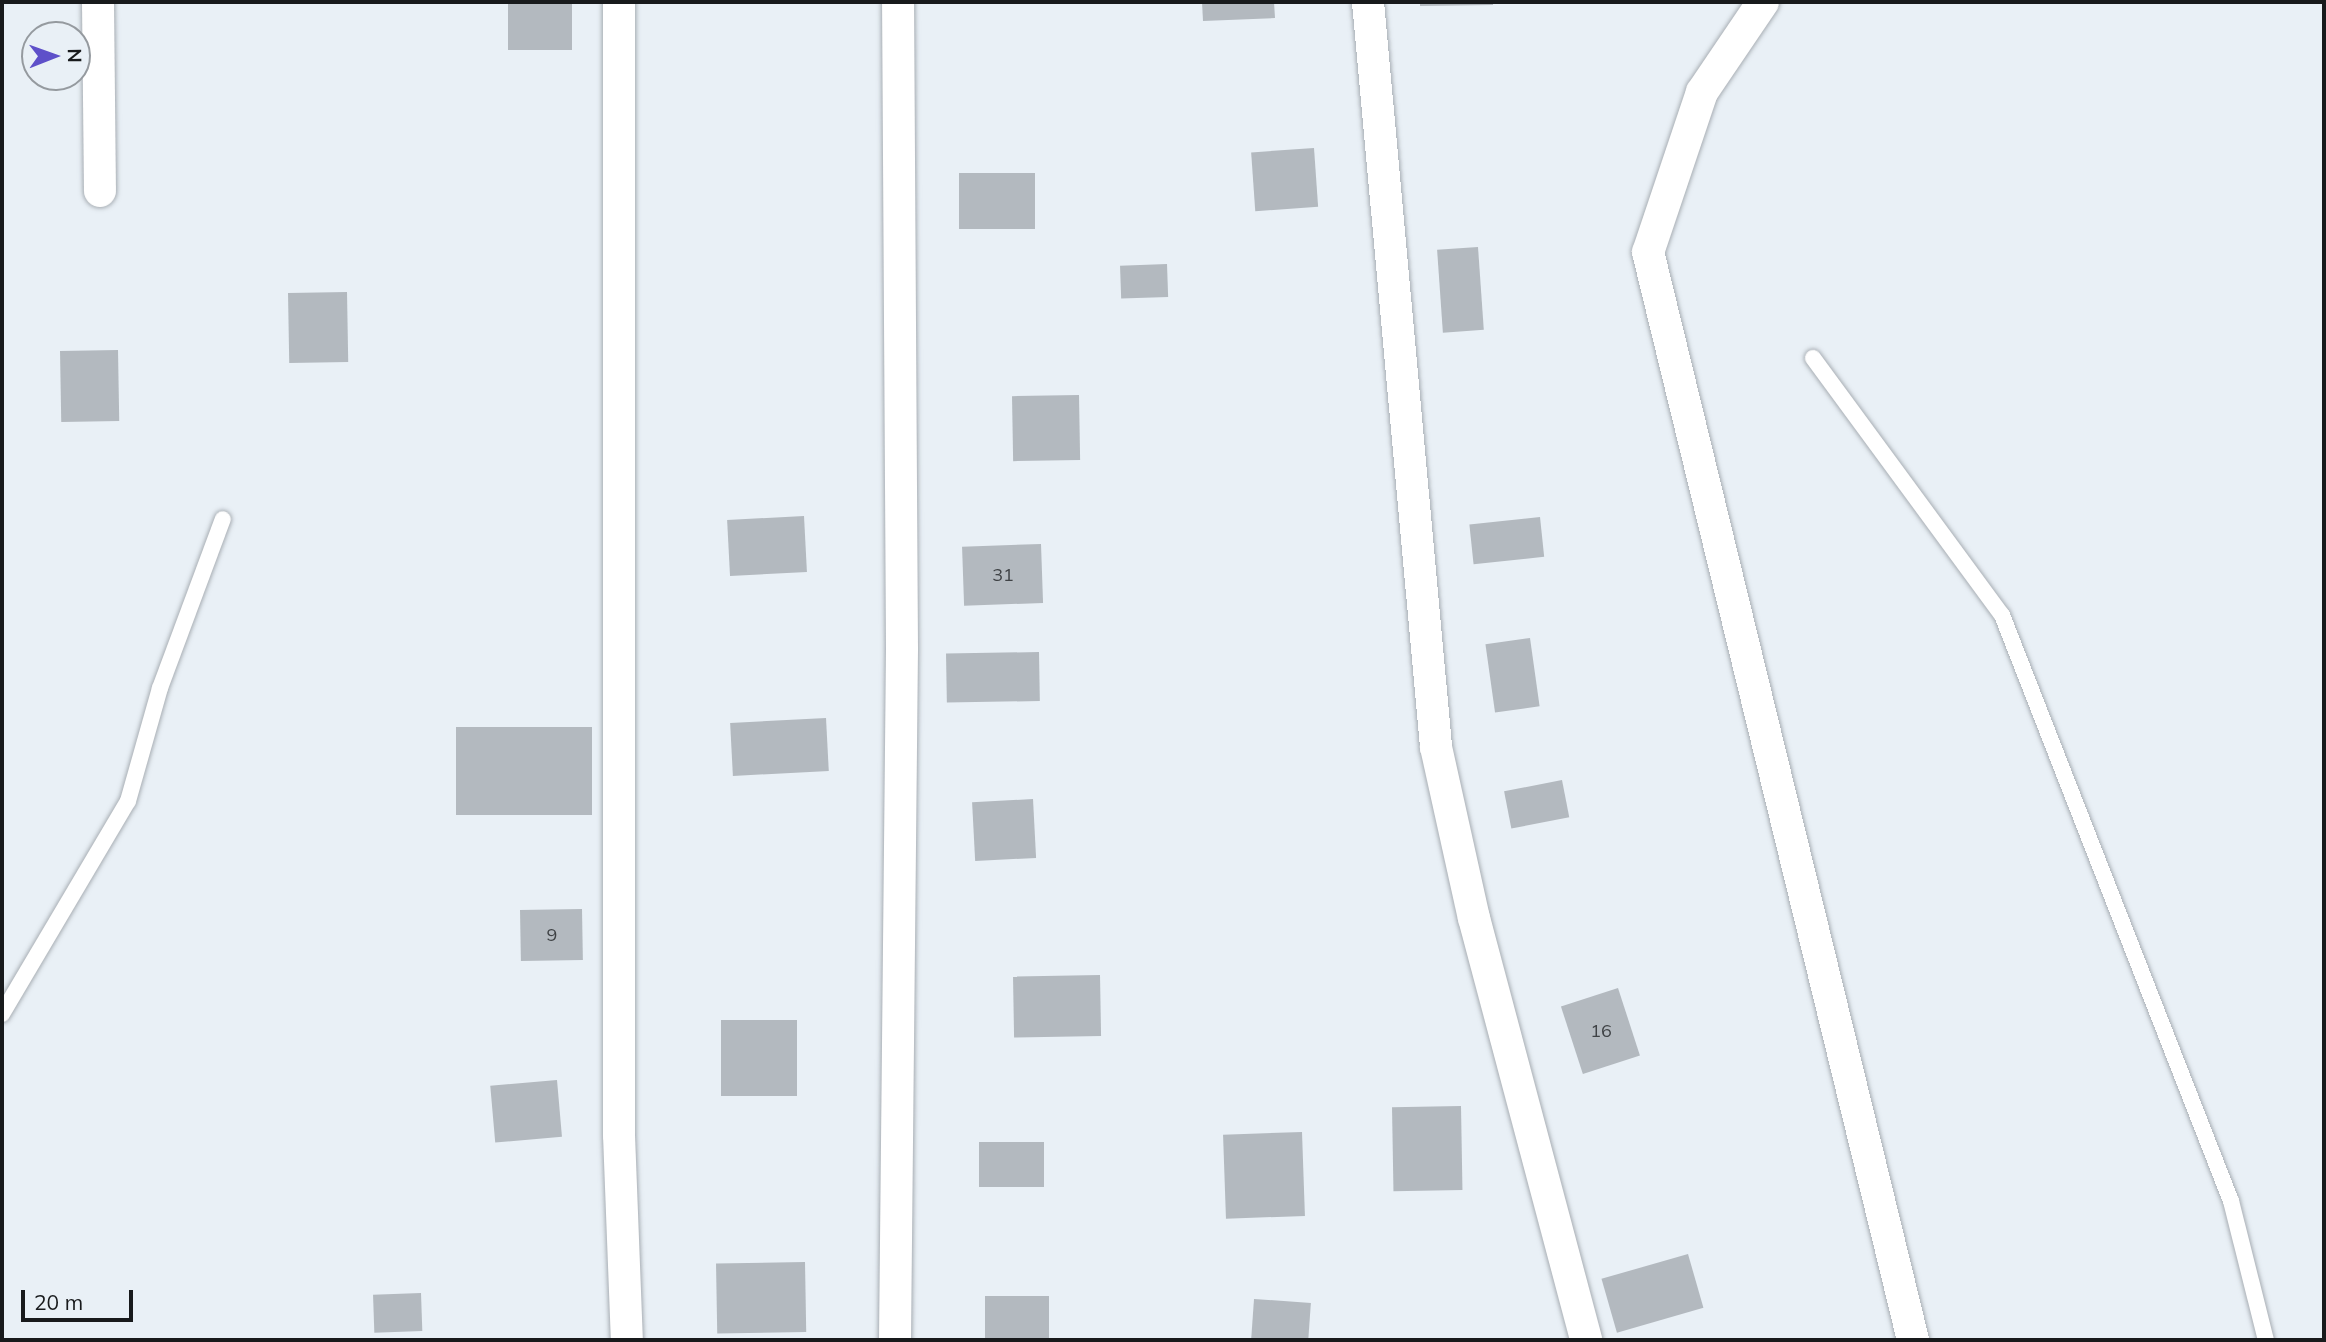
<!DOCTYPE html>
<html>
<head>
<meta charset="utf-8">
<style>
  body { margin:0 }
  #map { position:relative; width:2326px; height:1342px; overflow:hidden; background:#e9f0f6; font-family:Mulish,sans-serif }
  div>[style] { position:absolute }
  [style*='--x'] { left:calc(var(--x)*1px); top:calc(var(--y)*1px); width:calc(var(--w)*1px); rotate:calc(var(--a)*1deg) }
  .building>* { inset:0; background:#b3b9bf; transform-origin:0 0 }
  .roads { filter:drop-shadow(0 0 2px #a8aeb4) drop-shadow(0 0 2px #a8aeb4) }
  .service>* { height:16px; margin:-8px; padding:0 8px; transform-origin:8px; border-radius:8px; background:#fff }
  .minor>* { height:32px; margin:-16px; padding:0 16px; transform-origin:16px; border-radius:16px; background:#fff }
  span { translate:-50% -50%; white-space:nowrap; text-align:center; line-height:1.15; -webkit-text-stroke:5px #e9f0f6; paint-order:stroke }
  .number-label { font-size:18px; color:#3f4245 }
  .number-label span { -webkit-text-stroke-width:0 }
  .frame { position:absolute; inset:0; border:4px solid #181a1c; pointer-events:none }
  .north { position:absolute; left:21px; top:21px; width:70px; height:70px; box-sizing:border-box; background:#e9f0f6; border:2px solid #959a9f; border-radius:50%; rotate:89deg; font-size:19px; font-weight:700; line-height:28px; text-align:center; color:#181a1c }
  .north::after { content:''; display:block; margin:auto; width:24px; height:32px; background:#5e50c9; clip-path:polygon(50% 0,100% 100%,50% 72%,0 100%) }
  .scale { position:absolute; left:21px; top:1290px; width:112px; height:32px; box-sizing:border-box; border:4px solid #181a1c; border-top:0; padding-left:9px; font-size:21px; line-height:24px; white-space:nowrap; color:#181a1c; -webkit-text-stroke:5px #e9f0f6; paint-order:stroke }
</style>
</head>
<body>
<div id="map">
  <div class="building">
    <i style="left:508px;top:2px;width:64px;height:48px"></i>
    <i style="clip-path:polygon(1202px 2px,1274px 2px,1275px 18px,1203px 21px)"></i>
    <i style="clip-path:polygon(1420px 2px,1493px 2px,1493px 5px,1420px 6px)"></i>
    <i style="left:1314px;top:148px;width:59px;height:63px;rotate:86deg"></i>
    <i style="left:959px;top:173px;width:76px;height:56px"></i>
    <i style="left:1478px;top:247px;width:83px;height:41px;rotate:86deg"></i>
    <i style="left:1167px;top:264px;width:33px;height:47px;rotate:88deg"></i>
    <i style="left:347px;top:292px;width:70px;height:59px;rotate:89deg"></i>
    <i style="left:118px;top:350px;width:71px;height:58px;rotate:89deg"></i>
    <i style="left:1079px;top:395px;width:65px;height:67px;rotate:89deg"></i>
    <i style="left:804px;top:516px;width:56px;height:77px;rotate:87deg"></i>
    <i style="left:1540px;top:517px;width:40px;height:71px;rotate:84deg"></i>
    <i style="left:1041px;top:544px;width:59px;height:79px;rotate:88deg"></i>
    <i style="left:1530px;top:638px;width:69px;height:45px;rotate:82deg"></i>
    <i style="left:1039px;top:652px;width:49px;height:93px;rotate:89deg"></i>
    <i style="left:826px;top:718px;width:53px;height:96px;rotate:87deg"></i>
    <i style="left:592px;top:727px;width:88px;height:136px;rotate:90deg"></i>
    <i style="left:1562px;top:780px;width:38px;height:59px;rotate:79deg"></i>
    <i style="left:1033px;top:799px;width:59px;height:61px;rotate:87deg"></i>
    <i style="left:582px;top:909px;width:51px;height:62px;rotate:89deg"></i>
    <i style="left:1100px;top:975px;width:61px;height:87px;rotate:89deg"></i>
    <i style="left:1618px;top:988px;width:71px;height:60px;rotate:72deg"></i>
    <i style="left:721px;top:1020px;width:76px;height:76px"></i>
    <i style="left:557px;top:1080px;width:57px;height:67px;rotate:85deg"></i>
    <i style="left:1461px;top:1106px;width:84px;height:69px;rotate:89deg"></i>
    <i style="left:1302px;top:1132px;width:84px;height:79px;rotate:88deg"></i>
    <i style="left:979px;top:1142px;width:65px;height:45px"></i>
    <i style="left:1688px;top:1254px;width:56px;height:90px;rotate:74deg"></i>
    <i style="left:805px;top:1262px;width:70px;height:89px;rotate:89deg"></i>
    <i style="left:421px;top:1293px;width:38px;height:48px;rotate:88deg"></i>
    <i style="left:985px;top:1296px;width:64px;height:44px"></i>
    <i style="left:1254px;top:1299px;width:57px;height:41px;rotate:4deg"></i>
  </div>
  <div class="roads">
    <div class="service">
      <i style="--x:1813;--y:358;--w:319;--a:53.7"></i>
      <i style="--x:2002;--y:615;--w:629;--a:68.66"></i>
      <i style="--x:2231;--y:1201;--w:143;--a:75.9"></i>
      <i style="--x:2;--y:1014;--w:247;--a:-59.4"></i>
      <i style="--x:128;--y:801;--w:117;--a:-74.2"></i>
      <i style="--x:160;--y:688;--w:180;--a:-69.6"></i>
    </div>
    <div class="minor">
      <i style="--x:98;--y:2;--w:189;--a:89.4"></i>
      <i style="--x:619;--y:2;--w:1133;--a:90"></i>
      <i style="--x:619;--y:1135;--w:205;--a:87.8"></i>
      <i style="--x:1368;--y:2;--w:748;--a:84.78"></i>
      <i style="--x:1436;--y:747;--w:175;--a:77.5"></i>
      <i style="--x:1474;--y:918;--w:437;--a:75.1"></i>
      <i style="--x:1763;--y:2;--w:109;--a:124.1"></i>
      <i style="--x:1702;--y:92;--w:169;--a:108.6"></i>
      <i style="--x:1648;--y:252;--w:1120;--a:76.31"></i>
      <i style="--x:895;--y:1340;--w:691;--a:-89.42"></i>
      <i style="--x:902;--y:649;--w:647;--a:-90.35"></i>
    </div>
  </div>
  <div class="number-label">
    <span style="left:1003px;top:575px">31</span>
    <span style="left:552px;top:935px">9</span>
    <span style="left:1601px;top:1031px">16</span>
  </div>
  <div class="frame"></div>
  <div class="north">N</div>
  <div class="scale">20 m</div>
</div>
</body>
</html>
